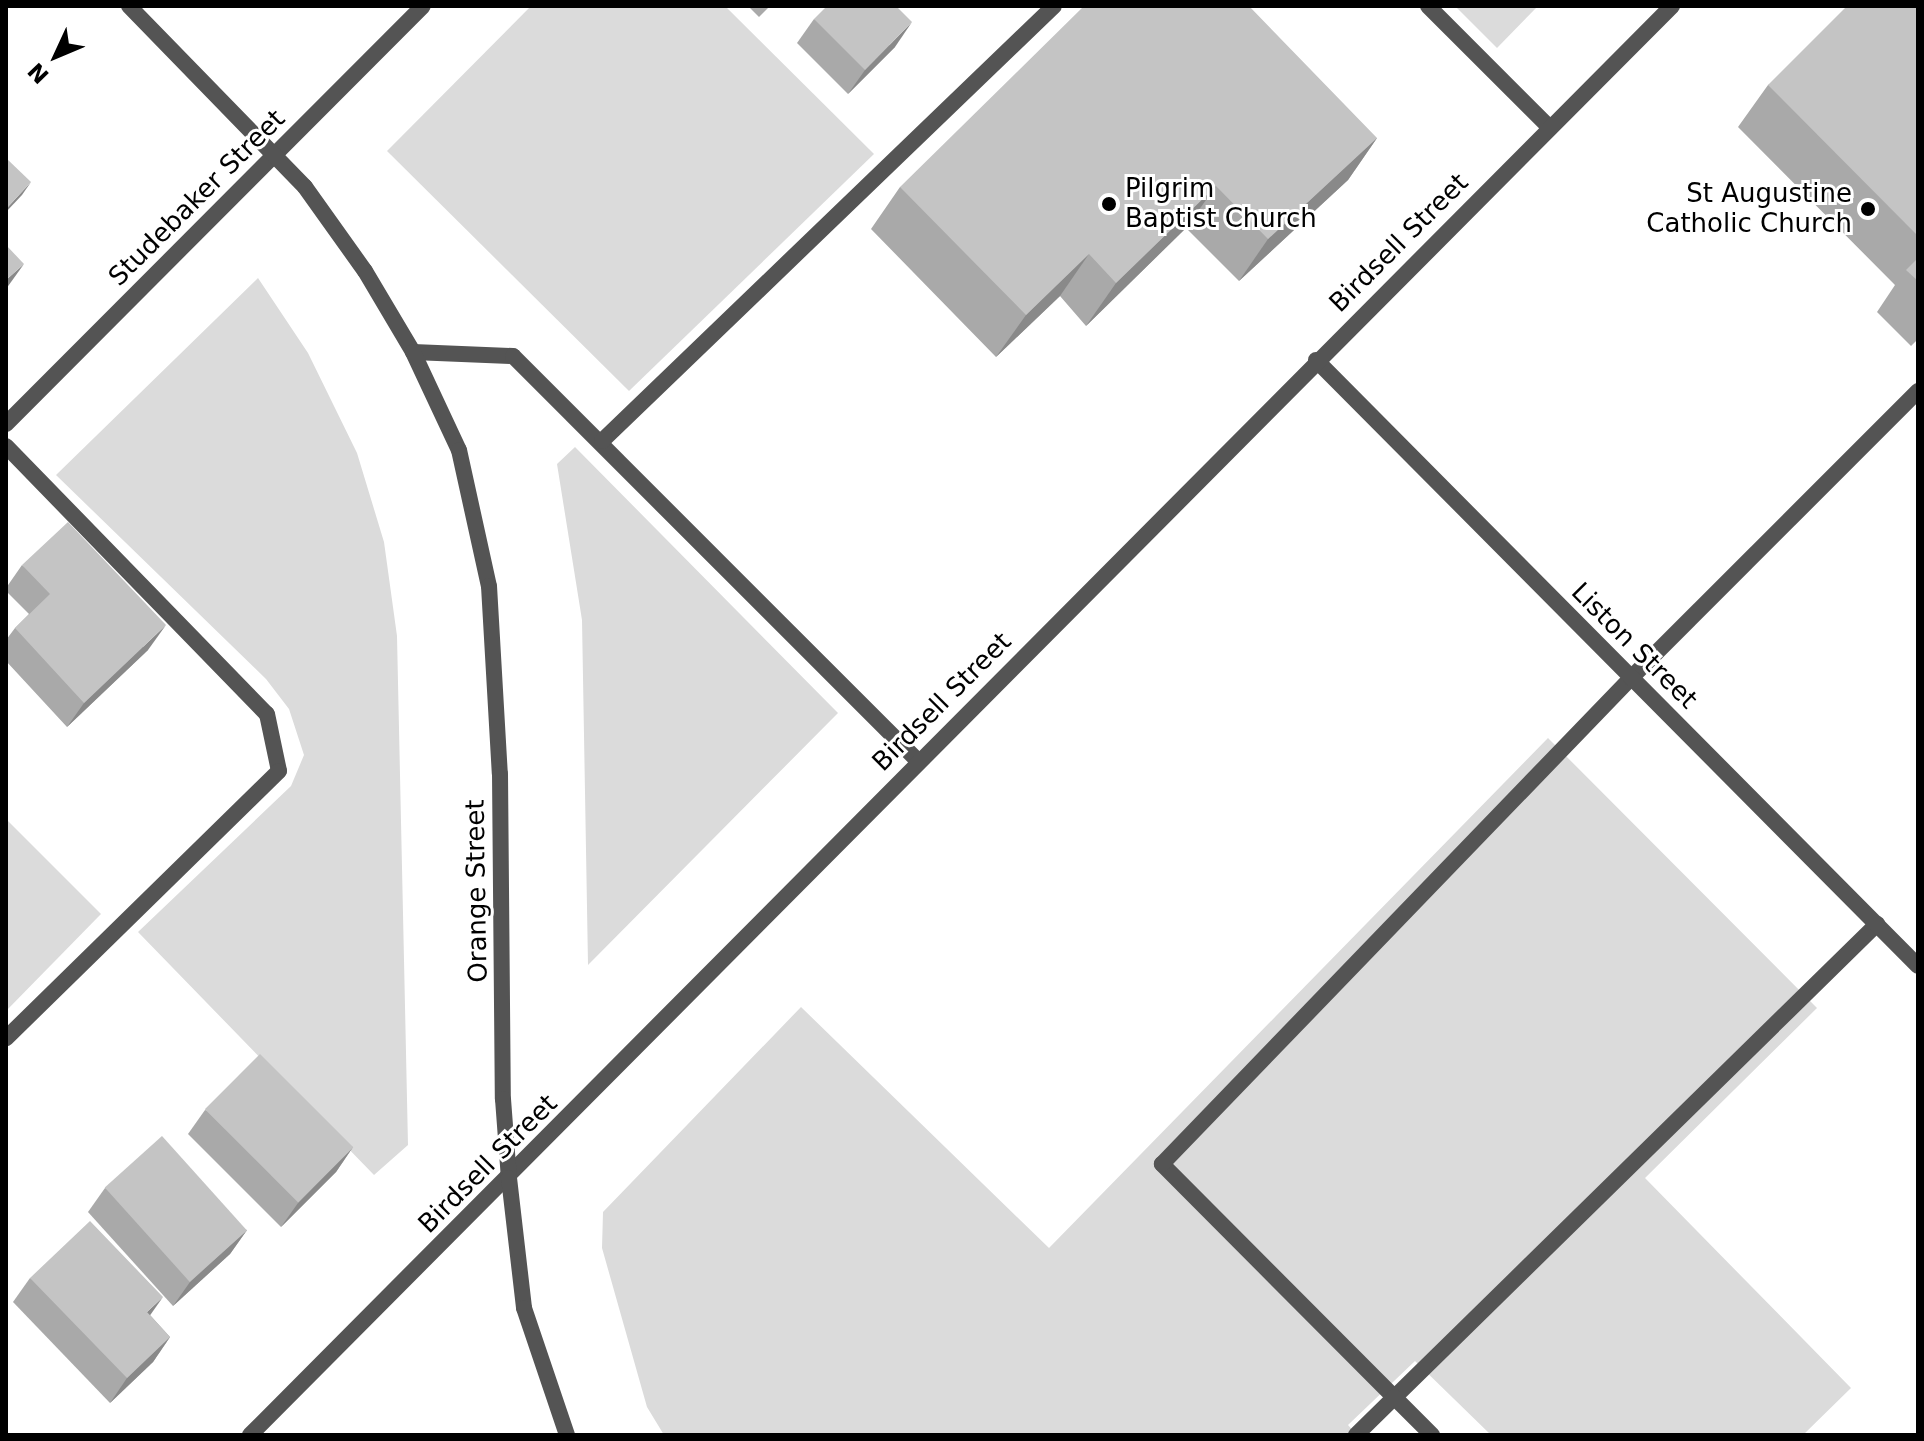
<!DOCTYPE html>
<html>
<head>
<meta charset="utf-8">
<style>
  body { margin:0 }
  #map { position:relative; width:1924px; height:1441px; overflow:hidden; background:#fff; font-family:"DejaVu Sans",sans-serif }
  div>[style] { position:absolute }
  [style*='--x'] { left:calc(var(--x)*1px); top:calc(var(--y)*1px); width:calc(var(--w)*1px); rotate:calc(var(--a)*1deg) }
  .green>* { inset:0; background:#dbdbdb }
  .service>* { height:16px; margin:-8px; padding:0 8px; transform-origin:8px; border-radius:8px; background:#545454 }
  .minor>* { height:16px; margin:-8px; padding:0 8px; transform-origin:8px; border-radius:8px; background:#545454 }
  .tertiary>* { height:16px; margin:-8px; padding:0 8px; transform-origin:8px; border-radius:8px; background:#545454 }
  .wall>* { inset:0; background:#a9a9a9 }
  .shaded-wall>* { inset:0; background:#898989 }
  .building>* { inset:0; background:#c4c4c4; transform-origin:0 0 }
  .dots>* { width:22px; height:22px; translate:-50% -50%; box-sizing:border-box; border:4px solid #fff; border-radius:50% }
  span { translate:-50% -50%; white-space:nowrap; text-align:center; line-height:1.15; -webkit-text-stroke:6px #fff; paint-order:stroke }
  .poi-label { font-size:26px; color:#000 }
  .left { translate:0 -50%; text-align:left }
  .right { translate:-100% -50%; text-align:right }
  .street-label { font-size:26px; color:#000 }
  .frame { position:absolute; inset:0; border:8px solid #000; pointer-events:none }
  .north { position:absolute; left:16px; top:16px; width:80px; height:80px; -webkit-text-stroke:6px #fff; paint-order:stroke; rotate:226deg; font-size:22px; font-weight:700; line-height:32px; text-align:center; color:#000 }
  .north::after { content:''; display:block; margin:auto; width:28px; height:36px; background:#000; clip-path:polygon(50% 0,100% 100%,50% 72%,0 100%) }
</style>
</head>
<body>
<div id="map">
  <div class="green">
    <i style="clip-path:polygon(531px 6px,725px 6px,874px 154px,629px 391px,387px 151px)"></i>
    <i style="clip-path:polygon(1455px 6px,1538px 6px,1497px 48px)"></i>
    <i style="clip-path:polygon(258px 278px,308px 353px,357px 453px,384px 542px,397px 636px,408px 1145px,374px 1175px,138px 932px,291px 786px,304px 755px,289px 709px,266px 679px,56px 475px)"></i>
    <i style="clip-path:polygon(575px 447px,838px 713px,588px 965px,582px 620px,557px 464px)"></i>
    <i style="clip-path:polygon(1548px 738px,1817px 1008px,1645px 1178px,1851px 1388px,1803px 1435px,1491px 1435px,1415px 1361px,1348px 1425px,1357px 1435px,664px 1435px,647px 1407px,602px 1248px,603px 1212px,801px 1007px,1049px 1248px)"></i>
    <i style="clip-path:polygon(6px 819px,101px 914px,6px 1011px)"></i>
  </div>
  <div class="service">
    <i style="--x:1428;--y:6;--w:171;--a:45"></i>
    <i style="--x:413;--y:352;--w:100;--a:2.3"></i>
    <i style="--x:513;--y:356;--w:571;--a:45"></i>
    <i style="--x:602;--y:441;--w:627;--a:-43.9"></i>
    <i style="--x:6;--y:446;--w:374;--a:45.8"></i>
    <i style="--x:267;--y:714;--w:58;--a:78.1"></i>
    <i style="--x:279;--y:771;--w:382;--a:135.6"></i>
    <i style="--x:1394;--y:1397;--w:329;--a:-134.9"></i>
    <i style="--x:1162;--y:1164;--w:675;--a:-46.02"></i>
    <i style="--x:1631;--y:678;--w:406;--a:-45"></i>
    <i style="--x:1356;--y:1435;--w:730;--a:-44.44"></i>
  </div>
  <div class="minor">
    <i style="--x:1316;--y:360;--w:854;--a:45.19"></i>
    <i style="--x:6;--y:424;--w:590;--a:-45.07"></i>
    <i style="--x:1394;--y:1397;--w:54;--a:45"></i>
    <i style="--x:250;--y:1435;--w:2016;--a:-45.14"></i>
  </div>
  <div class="tertiary">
    <i style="--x:129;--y:6;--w:252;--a:45.8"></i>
    <i style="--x:305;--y:187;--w:103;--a:54.5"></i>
    <i style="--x:365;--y:271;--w:94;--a:59.3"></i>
    <i style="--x:413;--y:352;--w:108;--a:64.9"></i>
    <i style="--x:459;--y:450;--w:139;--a:77.6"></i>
    <i style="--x:489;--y:586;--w:188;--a:86.7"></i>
    <i style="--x:500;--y:774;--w:325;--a:89.5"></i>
    <i style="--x:503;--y:1099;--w:79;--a:85.7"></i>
    <i style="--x:509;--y:1178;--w:131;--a:83.4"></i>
    <i style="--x:524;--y:1308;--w:134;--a:71.3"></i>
  </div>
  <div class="wall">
    <i style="clip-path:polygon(748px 6px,770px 6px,759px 17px)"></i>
    <i style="clip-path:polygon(1918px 6px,1918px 339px,1911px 346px,1877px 312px,1895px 285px,1738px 127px,1768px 85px)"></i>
    <i style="clip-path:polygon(814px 19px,895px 47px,848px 94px,797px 43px)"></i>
    <i style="clip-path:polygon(1377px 138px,1348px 180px,1239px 281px,1186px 228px,1086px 326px,1060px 296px,996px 357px,871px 229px,900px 187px)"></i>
    <i style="clip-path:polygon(22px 565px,148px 650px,67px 727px,6px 661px,6px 640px,15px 628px,29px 614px,6px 591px,6px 588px)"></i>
    <i style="clip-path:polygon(205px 1110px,353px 1147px,336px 1172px,281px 1227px,188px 1134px)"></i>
    <i style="clip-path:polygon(105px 1188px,247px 1230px,230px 1254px,173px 1306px,88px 1212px)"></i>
    <i style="clip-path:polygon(30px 1278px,150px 1315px,170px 1337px,153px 1362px,110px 1403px,13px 1302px)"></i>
  </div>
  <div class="shaded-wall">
    <i style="clip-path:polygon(912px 22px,895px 47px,848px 94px,865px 70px)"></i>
    <i style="clip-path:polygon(1377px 138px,1348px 180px,1239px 281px,1268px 239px)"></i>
    <i style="clip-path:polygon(31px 182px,22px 195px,6px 212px,6px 209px)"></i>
    <i style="clip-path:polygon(1216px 186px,1186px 228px,1086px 326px,1116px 283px)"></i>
    <i style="clip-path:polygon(1089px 254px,1060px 296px,996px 357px,1026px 315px)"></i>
    <i style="clip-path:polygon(24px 264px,6px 289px,6px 280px)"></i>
    <i style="clip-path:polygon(166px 625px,148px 650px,67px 727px,84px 703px)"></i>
    <i style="clip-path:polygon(353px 1147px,336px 1172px,281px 1227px,298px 1203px)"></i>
    <i style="clip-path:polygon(247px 1230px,230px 1254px,173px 1306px,190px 1282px)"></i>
    <i style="clip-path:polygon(163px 1297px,146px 1321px,147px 1312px)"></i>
    <i style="clip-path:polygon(170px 1337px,153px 1362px,110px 1403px,127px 1378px)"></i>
  </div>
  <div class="building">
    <i style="clip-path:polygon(827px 6px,896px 6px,912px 22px,865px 70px,814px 19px)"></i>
    <i style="clip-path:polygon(1084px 6px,1249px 6px,1377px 138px,1268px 239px,1216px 186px,1116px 283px,1089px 254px,1026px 315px,900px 187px)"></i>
    <i style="clip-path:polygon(1847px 6px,1918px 6px,1918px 236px,1768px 85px)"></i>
    <i style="clip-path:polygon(6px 158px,31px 182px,6px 209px)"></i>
    <i style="clip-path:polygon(6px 245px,24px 264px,6px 280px)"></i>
    <i style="clip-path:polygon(1918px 258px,1918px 281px,1906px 270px)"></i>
    <i style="clip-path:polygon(68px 522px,166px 625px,84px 703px,15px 628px,50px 594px,22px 565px)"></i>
    <i style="left:260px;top:1054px;width:132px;height:78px;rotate:45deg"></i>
    <i style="left:162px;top:1136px;width:127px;height:77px;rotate:48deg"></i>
    <i style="clip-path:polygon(90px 1221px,163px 1297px,147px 1312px,170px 1337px,127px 1378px,30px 1278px)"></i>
  </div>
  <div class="dots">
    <i style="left:1109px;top:204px;background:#000"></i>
    <i style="left:1868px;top:209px;background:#000"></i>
  </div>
  <div class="poi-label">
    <span class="left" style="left:1125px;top:204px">Pilgrim<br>Baptist Church</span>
    <span class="right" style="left:1852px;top:209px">St Augustine<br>Catholic Church</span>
  </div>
  <div class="street-label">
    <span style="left:197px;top:198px;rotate:-45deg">Studebaker Street</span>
    <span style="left:1399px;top:243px;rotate:-45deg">Birdsell Street</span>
    <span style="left:1634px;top:646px;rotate:45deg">Liston Street</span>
    <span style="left:942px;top:702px;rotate:-45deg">Birdsell Street</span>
    <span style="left:477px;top:891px;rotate:-91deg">Orange Street</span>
    <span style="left:488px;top:1164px;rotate:-45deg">Birdsell Street</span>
  </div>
  <div class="frame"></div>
  <div class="north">N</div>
</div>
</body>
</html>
